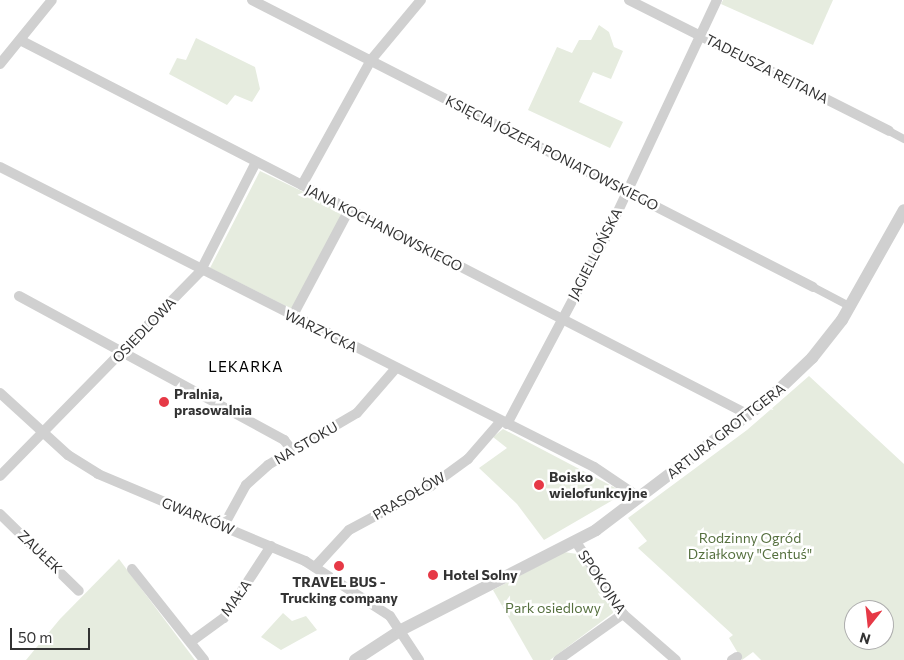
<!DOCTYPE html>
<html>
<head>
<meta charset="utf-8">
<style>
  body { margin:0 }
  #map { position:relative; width:904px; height:660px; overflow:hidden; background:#fff; font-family:Commissioner,sans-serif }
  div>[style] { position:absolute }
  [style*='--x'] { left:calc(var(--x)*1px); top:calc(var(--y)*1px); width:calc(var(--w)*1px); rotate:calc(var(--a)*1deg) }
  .green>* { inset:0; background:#e6ecdf }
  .pedestrian>* { height:8px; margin:-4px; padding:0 4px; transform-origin:4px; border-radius:4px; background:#d0d0d0 }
  .minor>* { height:10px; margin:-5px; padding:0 5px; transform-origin:5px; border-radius:5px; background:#d0d0d0 }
  .tertiary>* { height:12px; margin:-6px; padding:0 6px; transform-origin:6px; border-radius:6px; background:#d0d0d0 }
  .dots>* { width:14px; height:14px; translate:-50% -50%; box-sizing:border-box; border:2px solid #fff; border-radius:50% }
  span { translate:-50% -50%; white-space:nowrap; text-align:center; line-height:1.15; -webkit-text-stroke:5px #fff; paint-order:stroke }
  .street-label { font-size:14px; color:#333 }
  .poi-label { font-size:14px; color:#333; font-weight:700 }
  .left { translate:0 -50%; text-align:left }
  .park-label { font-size:14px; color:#56703f }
  .neighbourhood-label { font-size:15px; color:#000; letter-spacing:1px }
  .north { position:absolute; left:844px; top:600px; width:50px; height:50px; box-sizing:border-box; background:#fff; border:1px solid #adadad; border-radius:50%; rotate:196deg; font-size:14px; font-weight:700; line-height:20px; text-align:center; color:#333 }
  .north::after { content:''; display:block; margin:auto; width:18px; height:22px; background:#e63946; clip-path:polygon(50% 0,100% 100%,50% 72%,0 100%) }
  .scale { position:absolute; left:10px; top:628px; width:80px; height:22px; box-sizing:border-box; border:2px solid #333; border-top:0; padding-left:6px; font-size:15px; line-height:18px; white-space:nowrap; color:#333; -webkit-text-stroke:4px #fff; paint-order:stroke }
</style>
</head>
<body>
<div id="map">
  <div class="green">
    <i style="clip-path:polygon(723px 0,833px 0,813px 45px,721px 4px)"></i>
    <i style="clip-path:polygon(599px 25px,609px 32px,614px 47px,623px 51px,611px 79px,593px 72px,579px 102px,623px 122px,610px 148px,528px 110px,557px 47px,572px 53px,579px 40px,591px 40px)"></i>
    <i style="clip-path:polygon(196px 38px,255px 67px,260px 89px,252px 102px,235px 95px,227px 105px,169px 74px,177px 58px,186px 60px)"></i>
    <i style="clip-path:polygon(260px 171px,339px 209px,341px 216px,292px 309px,210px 268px)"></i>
    <i style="clip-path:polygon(evenodd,809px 376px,904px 464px,904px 660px,761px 660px,753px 652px,742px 660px,729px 638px,733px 635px,638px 548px,647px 541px,628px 518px,747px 430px,809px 376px,854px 610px,884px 610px,884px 640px,854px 640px,854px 610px)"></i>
    <i style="clip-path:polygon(503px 429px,625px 493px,544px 540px,517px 504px,479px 468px,507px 448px,493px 437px)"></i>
    <i style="clip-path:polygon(564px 552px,577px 554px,612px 603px,613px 613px,550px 660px,533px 660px,493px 590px)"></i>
    <i style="clip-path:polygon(119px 559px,195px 660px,26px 660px,60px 619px)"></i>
    <i style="clip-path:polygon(283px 613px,292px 621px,306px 616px,317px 630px,281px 650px,261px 637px)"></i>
  </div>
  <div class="pedestrian">
    <i style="--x:889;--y:131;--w:17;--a:28"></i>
    <i style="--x:813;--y:287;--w:43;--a:27.8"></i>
  </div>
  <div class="minor">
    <i style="--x:252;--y:0;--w:630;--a:27.09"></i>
    <i style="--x:629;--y:0;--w:291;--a:26.7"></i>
    <i style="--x:20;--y:40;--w:820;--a:27.22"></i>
    <i style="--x:0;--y:64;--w:82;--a:-50.9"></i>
    <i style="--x:0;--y:167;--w:665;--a:26.8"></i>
    <i style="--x:594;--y:467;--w:55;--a:34"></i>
    <i style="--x:302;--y:185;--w:143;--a:-61.1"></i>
    <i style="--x:371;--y:60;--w:78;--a:-50.2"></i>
    <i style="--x:19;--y:296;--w:302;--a:28.5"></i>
    <i style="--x:284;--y:440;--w:11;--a:52"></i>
    <i style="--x:292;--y:317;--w:121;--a:-62"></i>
    <i style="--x:0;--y:393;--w:92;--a:42.4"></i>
    <i style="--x:68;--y:455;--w:36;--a:32"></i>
    <i style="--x:98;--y:474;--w:225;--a:22.8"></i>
    <i style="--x:305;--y:561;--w:101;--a:32.9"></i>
    <i style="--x:390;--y:616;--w:53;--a:56.6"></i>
    <i style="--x:507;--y:424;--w:209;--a:-62.1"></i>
    <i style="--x:605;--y:239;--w:264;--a:-64.9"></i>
    <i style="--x:0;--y:476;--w:286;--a:-45.6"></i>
    <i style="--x:200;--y:272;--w:123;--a:-63"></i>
    <i style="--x:0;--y:514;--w:110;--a:44.3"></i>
    <i style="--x:224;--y:525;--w:46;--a:-61.2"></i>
    <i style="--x:246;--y:485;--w:30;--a:-42"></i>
    <i style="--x:268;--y:465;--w:103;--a:-30.3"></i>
    <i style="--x:357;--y:413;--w:60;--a:-49.1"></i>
    <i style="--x:576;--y:542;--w:86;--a:56.9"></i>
    <i style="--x:623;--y:614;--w:70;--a:41"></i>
    <i style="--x:315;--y:567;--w:50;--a:-47.4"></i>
    <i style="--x:349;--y:530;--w:93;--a:-28.2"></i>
    <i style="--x:431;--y:486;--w:46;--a:-36.1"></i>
    <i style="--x:468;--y:459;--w:50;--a:-49"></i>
    <i style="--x:132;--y:569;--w:116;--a:51.6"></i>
    <i style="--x:192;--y:641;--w:39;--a:-36"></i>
    <i style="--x:224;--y:618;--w:86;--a:-56.9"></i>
    <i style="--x:558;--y:660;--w:80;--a:-35.3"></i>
    <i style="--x:732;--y:660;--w:6;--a:-31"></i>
  </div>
  <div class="tertiary">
    <i style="--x:355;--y:660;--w:55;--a:-33.1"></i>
    <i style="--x:401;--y:630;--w:219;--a:-27.1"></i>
    <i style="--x:596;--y:530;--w:218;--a:-37.2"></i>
    <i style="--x:770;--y:398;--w:58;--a:-43.6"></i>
    <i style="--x:812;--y:358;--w:48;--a:-51.7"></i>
    <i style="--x:842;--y:320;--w:126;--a:-60.6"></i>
  </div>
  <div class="dots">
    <i style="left:164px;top:402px;background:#e63946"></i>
    <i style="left:539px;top:485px;background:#e63946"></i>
    <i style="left:339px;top:566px;background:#e63946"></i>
    <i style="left:433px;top:575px;background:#e63946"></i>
  </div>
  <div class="street-label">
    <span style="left:767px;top:69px;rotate:27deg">TADEUSZA REJTANA</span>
    <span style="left:552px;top:153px;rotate:27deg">KSIĘCIA JÓZEFA PONIATOWSKIEGO</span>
    <span style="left:384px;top:228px;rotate:27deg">JANA KOCHANOWSKIEGO</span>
    <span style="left:595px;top:254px;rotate:-63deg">JAGIELLOŃSKA</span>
    <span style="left:144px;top:330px;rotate:-46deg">OSIEDLOWA</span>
    <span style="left:321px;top:331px;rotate:26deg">WARZYCKA</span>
    <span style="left:726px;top:431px;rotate:-38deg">ARTURA GROTTGERA</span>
    <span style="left:306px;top:443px;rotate:-30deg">NA STOKU</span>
    <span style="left:409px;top:496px;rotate:-30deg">PRASOŁÓW</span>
    <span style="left:198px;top:516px;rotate:22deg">GWARKÓW</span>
    <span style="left:40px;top:552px;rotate:44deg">ZAUŁEK</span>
    <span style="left:602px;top:582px;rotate:56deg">SPOKOJNA</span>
    <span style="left:236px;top:598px;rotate:-54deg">MAŁA</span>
  </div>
  <div class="poi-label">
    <span class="left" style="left:174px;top:402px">Pralnia,<br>prasowalnia</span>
    <span class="left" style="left:549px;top:485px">Boisko<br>wielofunkcyjne</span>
    <span class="left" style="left:443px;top:575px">Hotel Solny</span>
    <span style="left:339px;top:590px">TRAVEL BUS -<br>Trucking company</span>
  </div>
  <div class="park-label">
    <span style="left:750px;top:546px">Rodzinny Ogród<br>Działkowy "Centuś"</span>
    <span style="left:553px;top:608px">Park osiedlowy</span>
  </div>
  <div class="neighbourhood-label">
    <span style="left:246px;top:367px">LEKARKA</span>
  </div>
  <div class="north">N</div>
  <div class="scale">50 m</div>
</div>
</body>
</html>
